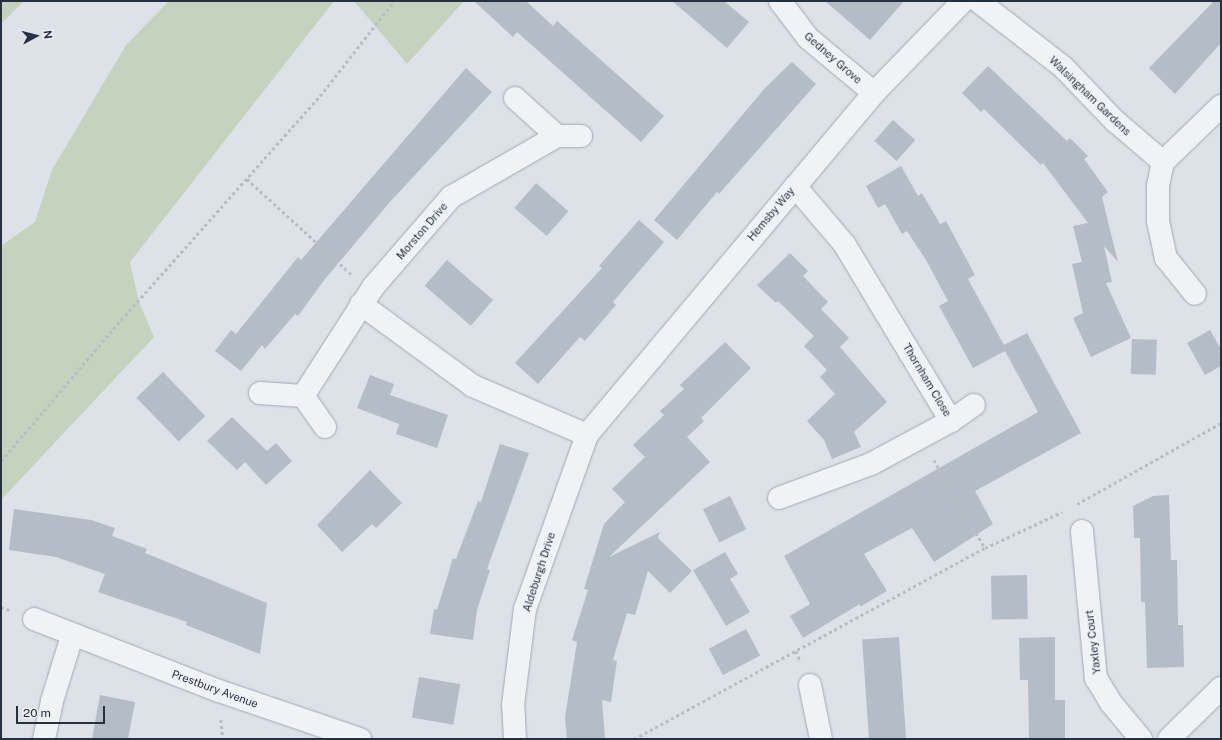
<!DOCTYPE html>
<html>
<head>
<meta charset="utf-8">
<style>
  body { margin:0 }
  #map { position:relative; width:1222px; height:740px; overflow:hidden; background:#dde2e8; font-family:"Public Sans",sans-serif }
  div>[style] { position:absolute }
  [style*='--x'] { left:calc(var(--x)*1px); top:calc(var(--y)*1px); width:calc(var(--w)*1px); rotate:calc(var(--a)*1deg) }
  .green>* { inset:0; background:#c5d2be }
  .building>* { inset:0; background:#b4bcc5; transform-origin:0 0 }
  .path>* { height:2.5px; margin-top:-1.25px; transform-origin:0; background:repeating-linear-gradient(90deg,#b7bdc3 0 3px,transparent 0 6px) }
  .roads { filter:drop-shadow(0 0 1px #a2a9b2) drop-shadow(0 0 1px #a2a9b2) }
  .minor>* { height:22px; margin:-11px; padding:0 11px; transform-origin:11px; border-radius:11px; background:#f0f3f6 }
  span { translate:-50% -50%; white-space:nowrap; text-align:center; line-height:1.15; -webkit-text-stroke:3px #edf1f5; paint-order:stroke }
  .street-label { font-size:11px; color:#26313f }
  .frame { position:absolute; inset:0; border:2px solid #26313f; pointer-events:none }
  .north { position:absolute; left:16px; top:16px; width:40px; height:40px; -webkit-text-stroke:3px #edf1f5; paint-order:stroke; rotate:83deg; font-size:11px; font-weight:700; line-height:16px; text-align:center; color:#26313f }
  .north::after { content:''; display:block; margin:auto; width:14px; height:18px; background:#26313f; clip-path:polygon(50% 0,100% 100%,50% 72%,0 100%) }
  .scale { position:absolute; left:16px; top:706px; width:89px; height:18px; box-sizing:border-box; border:2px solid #26313f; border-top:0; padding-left:5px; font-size:12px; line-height:14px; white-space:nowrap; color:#26313f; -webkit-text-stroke:3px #edf1f5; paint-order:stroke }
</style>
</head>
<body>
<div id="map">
  <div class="green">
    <i style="clip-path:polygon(1px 1px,24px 1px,1px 24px)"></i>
    <i style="clip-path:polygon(169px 1px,334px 1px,130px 262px,139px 302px,154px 337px,1px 500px,1px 246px,35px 222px,52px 170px,126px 45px)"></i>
    <i style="clip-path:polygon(354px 1px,464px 1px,407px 64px)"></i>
  </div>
  <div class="building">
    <i style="clip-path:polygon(474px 1px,526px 1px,553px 26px,557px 21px,664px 116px,641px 142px,517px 32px,513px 37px)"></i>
    <i style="clip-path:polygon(672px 1px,724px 1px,749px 22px,727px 48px)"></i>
    <i style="clip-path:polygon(825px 1px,904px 1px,870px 40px)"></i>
    <i style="clip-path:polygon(1214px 1px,1221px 1px,1221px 43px,1175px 94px,1149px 68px)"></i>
    <i style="clip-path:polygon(792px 62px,816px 84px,719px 194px,717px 192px,677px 240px,654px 220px,765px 88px)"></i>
    <i style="clip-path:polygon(988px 66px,1067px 141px,1070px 138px,1088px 156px,1084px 159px,1108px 192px,1102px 197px,1118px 262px,1104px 246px,1112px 282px,1106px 283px,1131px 338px,1091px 357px,1073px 318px,1083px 313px,1072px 264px,1082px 262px,1073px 226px,1088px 223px,1043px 163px,1041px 165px,984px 109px,981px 112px,962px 93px)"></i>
    <i style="clip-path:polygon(466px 68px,492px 92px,389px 203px,325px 279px,298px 316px,295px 314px,265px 349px,262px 345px,241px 371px,215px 351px,231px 330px,236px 334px,298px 257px,301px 260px)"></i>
    <i style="left:893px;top:120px;width:30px;height:28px;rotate:42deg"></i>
    <i style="clip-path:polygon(901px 166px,918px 196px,922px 193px,940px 224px,946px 221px,975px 275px,968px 279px,1004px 345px,1027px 333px,1081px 433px,975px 491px,993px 524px,934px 562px,912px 528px,864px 554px,887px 591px,860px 607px,860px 604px,803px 638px,790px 616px,810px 604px,784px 556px,1038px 412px,1005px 351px,973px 368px,939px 306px,948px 301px,926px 260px,907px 231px,902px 234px,885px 204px,878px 208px,866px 186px)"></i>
    <i style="left:536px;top:183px;width:43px;height:33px;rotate:41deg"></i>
    <i style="clip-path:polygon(639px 220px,664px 242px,613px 302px,616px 305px,585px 341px,580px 337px,538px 384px,515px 363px,602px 268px,599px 266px)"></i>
    <i style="clip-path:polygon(790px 253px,808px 271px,803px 276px,828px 302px,821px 309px,849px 338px,840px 347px,887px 402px,854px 432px,861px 447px,832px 459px,824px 440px,807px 421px,835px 394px,820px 377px,827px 370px,804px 346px,814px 336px,778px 301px,776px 303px,757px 285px)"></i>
    <i style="left:447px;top:260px;width:61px;height:34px;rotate:41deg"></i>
    <i style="clip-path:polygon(1210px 330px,1221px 349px,1221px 366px,1205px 375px,1187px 343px)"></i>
    <i style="left:1132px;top:339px;width:25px;height:35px;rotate:2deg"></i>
    <i style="clip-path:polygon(725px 342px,751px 368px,701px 418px,704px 421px,687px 437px,710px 462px,609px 557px,660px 532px,658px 538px,692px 571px,670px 593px,648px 571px,635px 615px,627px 613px,613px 660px,617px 661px,611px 702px,602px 700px,605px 739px,567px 739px,565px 717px,577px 642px,572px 640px,588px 590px,584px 589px,604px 524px,625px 502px,612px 489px,645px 457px,633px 445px,664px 415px,660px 411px,684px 389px,680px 385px)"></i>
    <i style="left:163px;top:372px;width:61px;height:37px;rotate:46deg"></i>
    <i style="clip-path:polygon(370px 375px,394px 384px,390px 395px,448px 415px,437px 448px,396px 434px,399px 424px,357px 408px)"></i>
    <i style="clip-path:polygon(232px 417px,267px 451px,276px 443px,292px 461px,266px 485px,245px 462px,237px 470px,207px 441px)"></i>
    <i style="clip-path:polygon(500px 444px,529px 453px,487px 569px,490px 570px,477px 610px,473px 640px,430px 634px,434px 609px,437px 610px,453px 558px,456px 559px,478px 501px,481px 502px)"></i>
    <i style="clip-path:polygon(370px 470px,402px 503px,376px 528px,372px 524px,342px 552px,317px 525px)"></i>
    <i style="clip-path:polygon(1169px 495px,1171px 560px,1177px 560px,1178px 625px,1183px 625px,1184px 667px,1147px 668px,1145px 602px,1141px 602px,1140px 538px,1134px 538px,1133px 506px,1153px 496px)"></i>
    <i style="left:730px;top:496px;width:37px;height:30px;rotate:64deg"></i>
    <i style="clip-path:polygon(14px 509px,91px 520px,115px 528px,112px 536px,147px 549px,145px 553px,267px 603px,260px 654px,186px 625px,187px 622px,98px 592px,105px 574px,56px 557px,9px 550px)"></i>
    <i style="clip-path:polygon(725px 552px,738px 574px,730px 579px,750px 612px,726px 626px,693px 570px)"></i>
    <i style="left:1027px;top:575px;width:44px;height:36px;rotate:89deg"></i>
    <i style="left:746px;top:629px;width:30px;height:42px;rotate:62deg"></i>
    <i style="left:899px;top:637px;width:102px;height:37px;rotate:86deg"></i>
    <i style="clip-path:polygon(1055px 637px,1055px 700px,1065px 700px,1065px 739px,1029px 739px,1028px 680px,1020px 680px,1019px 638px)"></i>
    <i style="left:419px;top:677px;width:42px;height:41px;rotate:10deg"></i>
    <i style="clip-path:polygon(100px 695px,135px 702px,128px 739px,92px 739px)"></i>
  </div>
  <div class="path">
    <i style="--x:247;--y:179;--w:141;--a:42.4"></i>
    <i style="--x:934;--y:460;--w:102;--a:59.9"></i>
    <i style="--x:1;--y:461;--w:173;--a:-49.7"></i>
    <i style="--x:113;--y:329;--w:312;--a:-48.4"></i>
    <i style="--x:320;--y:96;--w:120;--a:-52.1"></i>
    <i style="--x:1077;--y:504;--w:165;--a:-29.4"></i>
    <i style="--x:1;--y:607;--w:9;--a:21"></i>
    <i style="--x:796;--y:651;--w:10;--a:66"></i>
    <i style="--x:221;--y:720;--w:19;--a:84"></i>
    <i style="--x:634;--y:739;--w:400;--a:-28.6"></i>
    <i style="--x:985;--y:548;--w:85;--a:-25.1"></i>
  </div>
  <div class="roads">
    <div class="minor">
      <i style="--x:780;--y:1;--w:46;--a:52.9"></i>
      <i style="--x:808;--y:38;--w:86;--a:39.8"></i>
      <i style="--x:978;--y:1;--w:108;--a:37.8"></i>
      <i style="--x:1063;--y:67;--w:75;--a:46.1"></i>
      <i style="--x:1115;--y:121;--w:63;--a:40.5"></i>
      <i style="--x:1163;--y:162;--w:25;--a:102"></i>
      <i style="--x:1158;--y:186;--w:35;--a:90"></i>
      <i style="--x:1158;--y:221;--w:38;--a:78"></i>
      <i style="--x:1166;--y:258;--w:46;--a:51.1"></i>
      <i style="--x:515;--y:98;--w:57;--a:42.1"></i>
      <i style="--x:1163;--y:162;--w:81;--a:-44"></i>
      <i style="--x:361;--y:304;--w:139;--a:36.2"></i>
      <i style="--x:473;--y:386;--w:124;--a:23.3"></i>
      <i style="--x:260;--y:393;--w:43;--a:4"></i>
      <i style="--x:951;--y:421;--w:28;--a:-35"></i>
      <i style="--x:325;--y:427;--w:38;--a:-125"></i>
      <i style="--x:303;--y:396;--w:131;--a:-57.2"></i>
      <i style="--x:374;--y:286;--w:118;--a:-49.1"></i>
      <i style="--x:451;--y:197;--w:122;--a:-29.9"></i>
      <i style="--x:557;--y:136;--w:24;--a:0"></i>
      <i style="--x:779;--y:498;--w:98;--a:-20.3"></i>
      <i style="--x:871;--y:464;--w:91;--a:-28.3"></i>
      <i style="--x:951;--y:421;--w:205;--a:-121.1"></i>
      <i style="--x:845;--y:245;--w:77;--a:-130.3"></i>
      <i style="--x:1082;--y:531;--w:148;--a:84.6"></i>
      <i style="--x:1096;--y:678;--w:29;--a:59"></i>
      <i style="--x:1111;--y:703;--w:47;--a:50.2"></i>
      <i style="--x:34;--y:619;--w:199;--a:21.3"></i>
      <i style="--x:219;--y:691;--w:149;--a:18.8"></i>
      <i style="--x:810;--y:685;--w:55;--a:78.5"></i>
      <i style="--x:44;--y:739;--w:39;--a:-78"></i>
      <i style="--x:52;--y:701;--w:68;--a:-72.9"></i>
      <i style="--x:515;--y:739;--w:34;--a:-93"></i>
      <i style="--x:513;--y:705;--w:97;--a:-82.9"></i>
      <i style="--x:525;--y:609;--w:185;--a:-70.4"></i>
      <i style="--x:587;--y:435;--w:446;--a:-50"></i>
      <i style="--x:874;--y:93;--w:128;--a:-45.9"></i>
      <i style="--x:1169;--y:739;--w:73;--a:-44.4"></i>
    </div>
  </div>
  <div class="street-label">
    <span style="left:833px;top:58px;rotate:41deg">Gedney Grove</span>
    <span style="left:1090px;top:96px;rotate:44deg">Walsingham Gardens</span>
    <span style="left:771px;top:214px;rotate:-50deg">Hemsby Way</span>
    <span style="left:422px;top:231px;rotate:-49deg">Morston Drive</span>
    <span style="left:927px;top:380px;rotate:59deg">Thornham Close</span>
    <span style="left:539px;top:572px;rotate:-72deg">Aldeburgh Drive</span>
    <span style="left:1093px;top:642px;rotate:-97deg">Yaxley Court</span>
    <span style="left:215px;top:689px;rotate:20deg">Prestbury Avenue</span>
  </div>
  <div class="frame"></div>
  <div class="north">N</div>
  <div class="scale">20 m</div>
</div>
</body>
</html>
